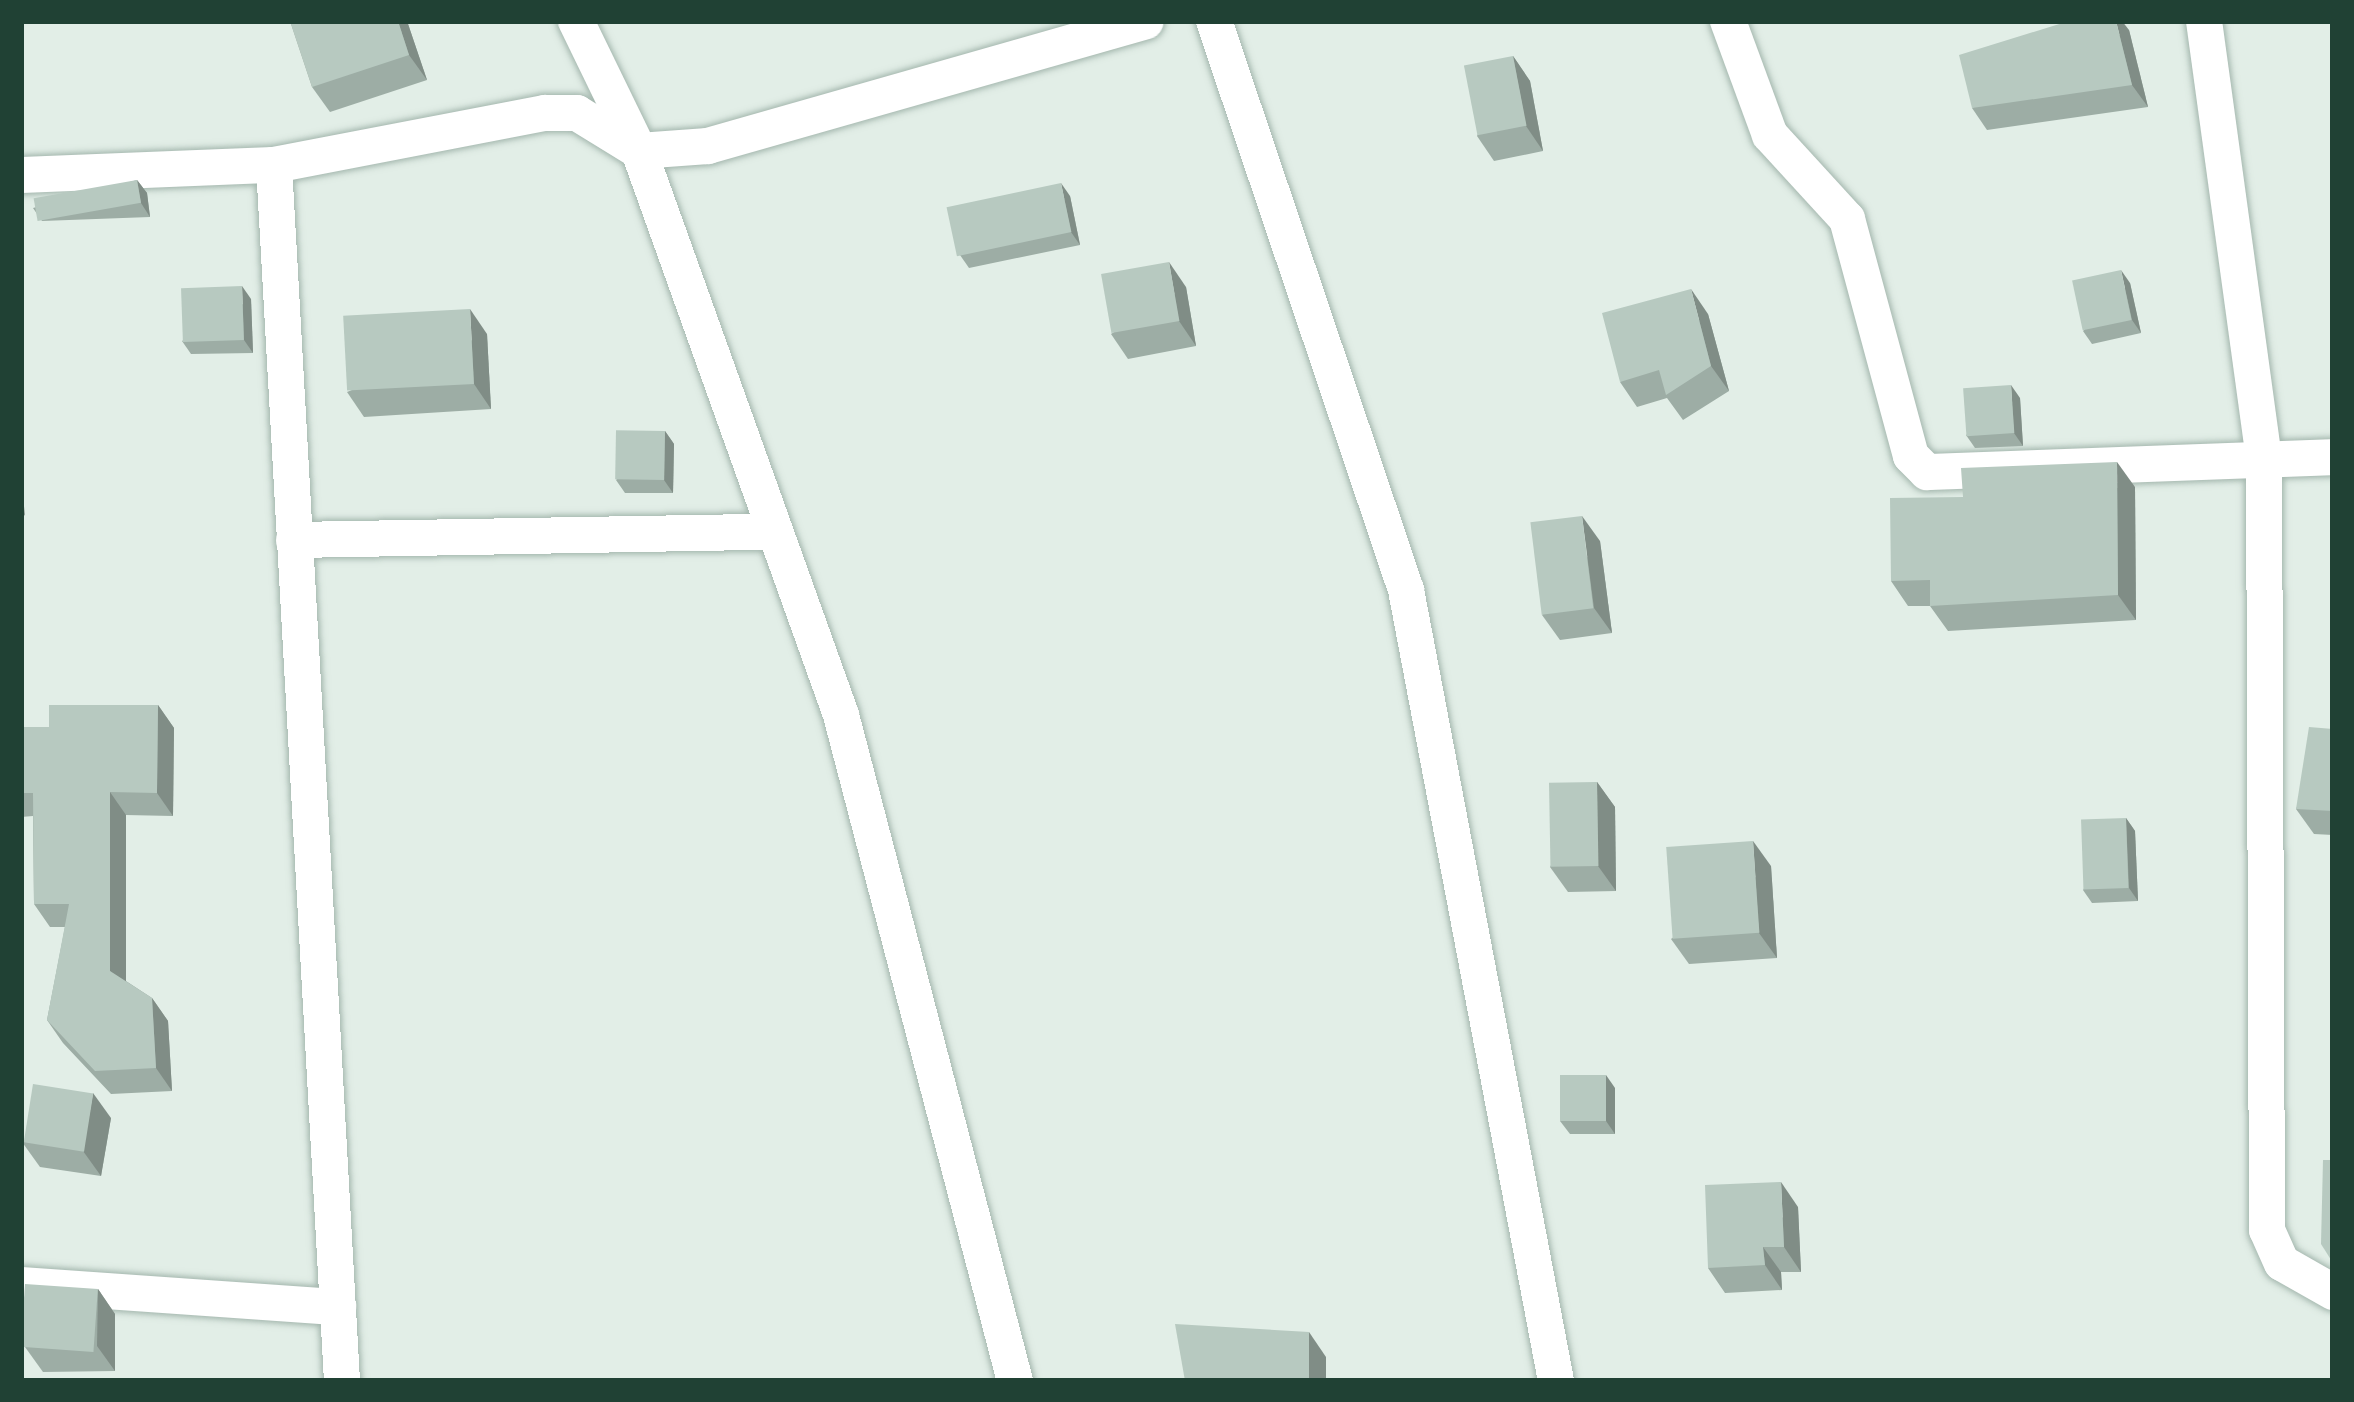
<!DOCTYPE html>
<html>
<head>
<meta charset="utf-8">
<style>
  body { margin:0 }
  #map { position:relative; width:2354px; height:1402px; overflow:hidden; background:#e2eee7; font-family:"DejaVu Sans",sans-serif }
  div>[style] { position:absolute }
  [style*='--x'] { left:calc(var(--x)*1px); top:calc(var(--y)*1px); width:calc(var(--w)*1px); rotate:calc(var(--a)*1deg) }
  .roads { filter:drop-shadow(0 0 3px #a4b7ae) drop-shadow(0 0 3px #a4b7ae) }
  .street>* { height:36px; margin:-18px; padding:0 18px; transform-origin:18px; border-radius:18px; background:#fff }
  .wall>* { inset:0; background:#9dada5 }
  .shaded-wall>* { inset:0; background:#808d86 }
  .building>* { inset:0; background:#b7c9c0; transform-origin:0 0 }
  span { translate:-50% -50%; white-space:nowrap; text-align:center; line-height:1.15; -webkit-text-stroke:10px #f3faf6; paint-order:stroke }
  .frame { position:absolute; inset:0; border:24px solid #204134; pointer-events:none }
</style>
</head>
<body>
<div id="map">
  <div class="roads">
    <div class="street">
      <i style="--x:576;--y:21;--w:144;--a:64.1"></i>
      <i style="--x:639;--y:151;--w:599;--a:70.29"></i>
      <i style="--x:841;--y:715;--w:688;--a:75.36"></i>
      <i style="--x:1214;--y:21;--w:601;--a:71.35"></i>
      <i style="--x:1406;--y:590;--w:805;--a:79.26"></i>
      <i style="--x:1728;--y:21;--w:121;--a:69.8"></i>
      <i style="--x:1770;--y:135;--w:114;--a:47.5"></i>
      <i style="--x:1847;--y:219;--w:245;--a:74.9"></i>
      <i style="--x:1911;--y:456;--w:23;--a:45"></i>
      <i style="--x:1927;--y:472;--w:406;--a:-2.1"></i>
      <i style="--x:2204;--y:21;--w:440;--a:82.2"></i>
      <i style="--x:2264;--y:457;--w:773;--a:89.78"></i>
      <i style="--x:2267;--y:1230;--w:36;--a:66"></i>
      <i style="--x:2282;--y:1263;--w:59;--a:29.6"></i>
      <i style="--x:274;--y:165;--w:1218;--a:86.8"></i>
      <i style="--x:21;--y:175;--w:253;--a:-2.3"></i>
      <i style="--x:274;--y:165;--w:276;--a:-10.9"></i>
      <i style="--x:545;--y:113;--w:32;--a:0"></i>
      <i style="--x:577;--y:113;--w:73;--a:31.5"></i>
      <i style="--x:639;--y:151;--w:69;--a:-4.1"></i>
      <i style="--x:708;--y:146;--w:455;--a:-15.9"></i>
      <i style="--x:294;--y:540;--w:480;--a:-1"></i>
      <i style="--x:21;--y:1285;--w:318;--a:4"></i>
    </div>
  </div>
  <div class="wall">
    <i style="clip-path:polygon(290px 21px,407px 21px,427px 80px,330px 112px,312px 87px)"></i>
    <i style="clip-path:polygon(2129px 30px,2148px 107px,1987px 130px,1972px 108px)"></i>
    <i style="clip-path:polygon(1513px 56px,1530px 81px,1543px 151px,1494px 161px,1477px 136px)"></i>
    <i style="clip-path:polygon(137px 180px,147px 193px,150px 217px,42px 221px,33px 208px)"></i>
    <i style="clip-path:polygon(1070px 196px,1080px 245px,969px 268px,960px 255px)"></i>
    <i style="clip-path:polygon(2130px 283px,2141px 333px,2092px 344px,2083px 331px)"></i>
    <i style="clip-path:polygon(1186px 287px,1196px 346px,1128px 359px,1111px 334px)"></i>
    <i style="clip-path:polygon(251px 299px,253px 353px,191px 354px,182px 341px)"></i>
    <i style="clip-path:polygon(1708px 314px,1729px 391px,1683px 420px,1667px 398px,1637px 407px,1620px 382px)"></i>
    <i style="clip-path:polygon(487px 334px,491px 409px,364px 417px,347px 392px)"></i>
    <i style="clip-path:polygon(2020px 398px,2023px 446px,1975px 448px,1966px 435px)"></i>
    <i style="clip-path:polygon(665px 431px,674px 444px,673px 493px,625px 493px,616px 480px)"></i>
    <i style="clip-path:polygon(2135px 487px,2136px 620px,1948px 631px,1930px 606px,1908px 606px,1891px 581px,1963px 497px)"></i>
    <i style="clip-path:polygon(1600px 541px,1612px 633px,1560px 640px,1542px 615px)"></i>
    <i style="clip-path:polygon(158px 705px,174px 728px,173px 816px,126px 815px,126px 981px,152px 998px,168px 1021px,172px 1091px,111px 1094px,63px 1043px,47px 1020px,65px 927px,50px 927px,34px 904px,33px 816px,21px 817px,21px 727px,49px 727px)"></i>
    <i style="clip-path:polygon(2333px 729px,2333px 835px,2314px 834px,2296px 809px)"></i>
    <i style="clip-path:polygon(1597px 782px,1615px 807px,1616px 891px,1568px 892px,1550px 867px)"></i>
    <i style="clip-path:polygon(2126px 818px,2135px 831px,2138px 901px,2092px 903px,2083px 890px)"></i>
    <i style="clip-path:polygon(1771px 866px,1777px 958px,1689px 964px,1671px 939px)"></i>
    <i style="clip-path:polygon(1615px 1088px,1615px 1134px,1570px 1134px,1560px 1121px)"></i>
    <i style="clip-path:polygon(111px 1118px,101px 1176px,40px 1167px,22px 1142px)"></i>
    <i style="clip-path:polygon(1798px 1207px,1801px 1272px,1781px 1272px,1782px 1290px,1725px 1293px,1708px 1268px)"></i>
    <i style="clip-path:polygon(98px 1289px,115px 1314px,115px 1371px,43px 1372px,25px 1347px)"></i>
  </div>
  <div class="shaded-wall">
    <i style="clip-path:polygon(398px 21px,407px 21px,427px 80px,409px 55px)"></i>
    <i style="clip-path:polygon(2116px 21px,2122px 21px,2129px 30px,2148px 107px,2132px 85px)"></i>
    <i style="clip-path:polygon(1513px 56px,1530px 81px,1543px 151px,1526px 126px)"></i>
    <i style="clip-path:polygon(137px 180px,147px 193px,150px 217px,141px 203px)"></i>
    <i style="clip-path:polygon(1061px 183px,1070px 196px,1080px 245px,1071px 232px)"></i>
    <i style="clip-path:polygon(1169px 262px,1186px 287px,1196px 346px,1179px 321px)"></i>
    <i style="clip-path:polygon(2121px 270px,2130px 283px,2141px 333px,2132px 320px)"></i>
    <i style="clip-path:polygon(242px 286px,251px 299px,253px 353px,244px 340px)"></i>
    <i style="clip-path:polygon(1691px 289px,1708px 314px,1729px 391px,1711px 366px)"></i>
    <i style="clip-path:polygon(470px 309px,487px 334px,491px 409px,474px 384px)"></i>
    <i style="clip-path:polygon(2011px 385px,2020px 398px,2023px 446px,2014px 433px)"></i>
    <i style="clip-path:polygon(665px 431px,674px 444px,673px 493px,664px 480px)"></i>
    <i style="clip-path:polygon(2117px 462px,2135px 487px,2136px 620px,2118px 595px)"></i>
    <i style="clip-path:polygon(21px 477px,25px 516px,21px 510px)"></i>
    <i style="clip-path:polygon(1582px 516px,1600px 541px,1612px 633px,1594px 608px)"></i>
    <i style="clip-path:polygon(158px 705px,174px 728px,173px 816px,157px 793px)"></i>
    <i style="clip-path:polygon(1597px 782px,1615px 807px,1616px 891px,1598px 866px)"></i>
    <i style="clip-path:polygon(110px 792px,126px 815px,126px 994px,110px 971px)"></i>
    <i style="clip-path:polygon(2126px 818px,2135px 831px,2138px 901px,2129px 888px)"></i>
    <i style="clip-path:polygon(1753px 841px,1771px 866px,1777px 958px,1759px 933px)"></i>
    <i style="clip-path:polygon(152px 998px,168px 1021px,172px 1091px,156px 1068px)"></i>
    <i style="clip-path:polygon(1606px 1075px,1615px 1088px,1615px 1134px,1606px 1121px)"></i>
    <i style="clip-path:polygon(93px 1093px,111px 1118px,101px 1176px,83px 1151px)"></i>
    <i style="clip-path:polygon(1781px 1182px,1798px 1207px,1801px 1272px,1784px 1247px)"></i>
    <i style="clip-path:polygon(1763px 1247px,1781px 1272px,1782px 1290px,1765px 1265px)"></i>
    <i style="clip-path:polygon(98px 1289px,115px 1314px,115px 1371px,97px 1346px)"></i>
    <i style="clip-path:polygon(1309px 1332px,1326px 1357px,1326px 1381px,1309px 1381px)"></i>
  </div>
  <div class="building">
    <i style="clip-path:polygon(290px 21px,398px 21px,409px 55px,312px 87px)"></i>
    <i style="clip-path:polygon(2069px 21px,2116px 21px,2132px 85px,1972px 108px,1959px 55px)"></i>
    <i style="left:1513px;top:56px;width:71px;height:50px;rotate:79deg"></i>
    <i style="left:137px;top:180px;width:23px;height:105px;rotate:80deg"></i>
    <i style="left:1061px;top:183px;width:50px;height:117px;rotate:78deg"></i>
    <i style="left:1169px;top:262px;width:60px;height:69px;rotate:80deg"></i>
    <i style="left:2121px;top:270px;width:51px;height:50px;rotate:78deg"></i>
    <i style="left:242px;top:286px;width:54px;height:61px;rotate:88deg"></i>
    <i style="clip-path:polygon(1691px 289px,1711px 366px,1666px 395px,1659px 370px,1620px 382px,1602px 313px)"></i>
    <i style="left:470px;top:309px;width:75px;height:127px;rotate:87deg"></i>
    <i style="left:2011px;top:385px;width:48px;height:48px;rotate:86deg"></i>
    <i style="left:665px;top:431px;width:49px;height:49px;rotate:91deg"></i>
    <i style="clip-path:polygon(2117px 462px,2118px 595px,1930px 606px,1930px 580px,1891px 581px,1890px 498px,1963px 497px,1961px 468px)"></i>
    <i style="left:1582px;top:516px;width:93px;height:52px;rotate:83deg"></i>
    <i style="clip-path:polygon(49px 705px,158px 705px,157px 793px,110px 792px,110px 971px,152px 998px,156px 1068px,95px 1071px,47px 1020px,69px 904px,34px 904px,33px 793px,21px 793px,21px 727px,49px 727px)"></i>
    <i style="clip-path:polygon(2309px 727px,2333px 729px,2333px 811px,2296px 809px)"></i>
    <i style="left:1597px;top:782px;width:84px;height:48px;rotate:89deg"></i>
    <i style="left:2126px;top:818px;width:70px;height:45px;rotate:88deg"></i>
    <i style="left:1753px;top:841px;width:92px;height:87px;rotate:86deg"></i>
    <i style="left:1606px;top:1075px;width:46px;height:46px;rotate:90deg"></i>
    <i style="left:33px;top:1084px;width:61px;height:59px;rotate:9deg"></i>
    <i style="clip-path:polygon(2323px 1160px,2333px 1160px,2333px 1263px,2321px 1244px)"></i>
    <i style="clip-path:polygon(1781px 1182px,1784px 1247px,1763px 1247px,1765px 1265px,1708px 1268px,1705px 1185px)"></i>
    <i style="left:25px;top:1284px;width:73px;height:63px;rotate:4deg"></i>
    <i style="clip-path:polygon(1175px 1324px,1309px 1332px,1309px 1381px,1185px 1381px)"></i>
  </div>
  <div class="frame"></div>
</div>
</body>
</html>
